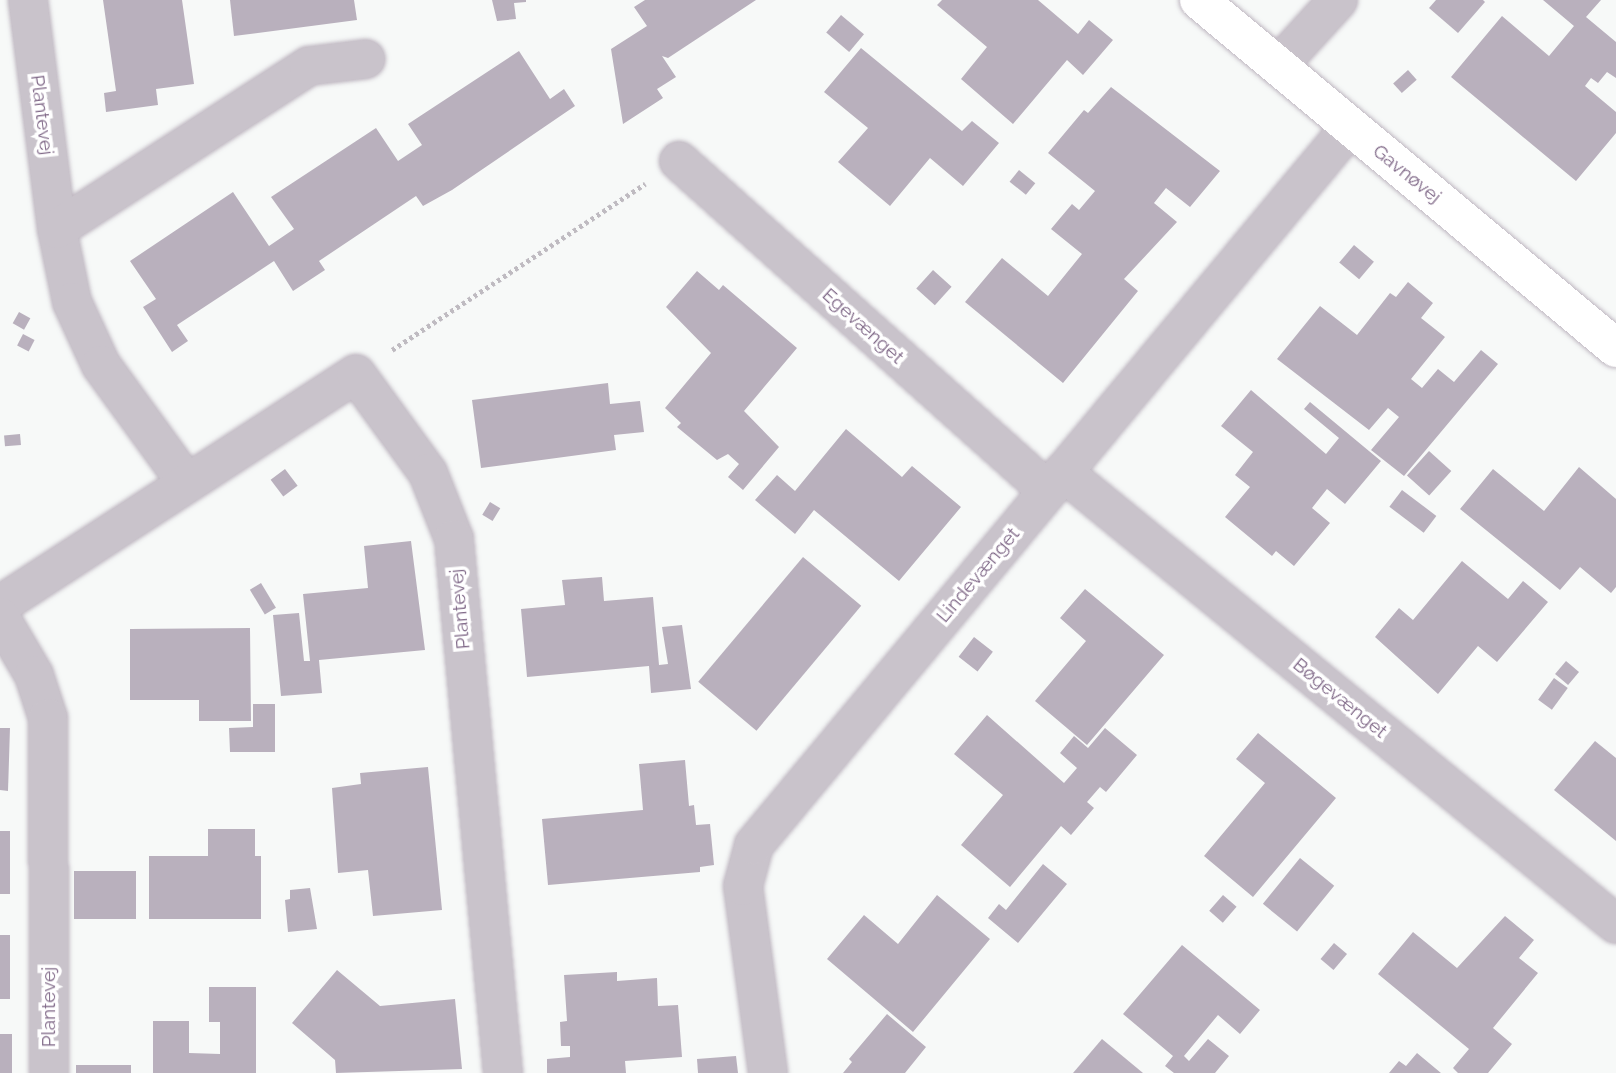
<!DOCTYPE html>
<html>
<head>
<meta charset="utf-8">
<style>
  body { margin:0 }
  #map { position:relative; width:1616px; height:1073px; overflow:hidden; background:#f7f9f8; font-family:Raleway,sans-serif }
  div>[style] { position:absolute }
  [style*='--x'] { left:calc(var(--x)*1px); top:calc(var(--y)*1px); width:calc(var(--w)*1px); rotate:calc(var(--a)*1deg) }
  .building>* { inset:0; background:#b9b0bd; transform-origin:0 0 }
  .path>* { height:4.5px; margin-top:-2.25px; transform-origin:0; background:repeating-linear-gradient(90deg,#bfbbc1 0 3.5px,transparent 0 7px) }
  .roads { filter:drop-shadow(0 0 2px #bfb7c1) drop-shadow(0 0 2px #bfb7c1) }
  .street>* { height:38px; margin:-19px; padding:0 19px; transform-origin:19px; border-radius:19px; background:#c9c3cb }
  .secondary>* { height:38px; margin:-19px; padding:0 19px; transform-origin:19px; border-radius:19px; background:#fff }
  span { translate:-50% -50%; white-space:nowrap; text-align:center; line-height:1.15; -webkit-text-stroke:7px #fff; paint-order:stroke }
  .street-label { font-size:19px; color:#806988 }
</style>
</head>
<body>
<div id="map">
  <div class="building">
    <i style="clip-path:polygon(103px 0,182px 0,194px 84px,156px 89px,158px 105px,106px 112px,104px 93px,116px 91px)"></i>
    <i style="clip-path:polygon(230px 0,354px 0,357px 20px,234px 36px)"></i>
    <i style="clip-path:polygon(492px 0,526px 0,526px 2px,514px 3px,516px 19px,497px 21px)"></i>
    <i style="clip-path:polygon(645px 0,756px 0,668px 58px,662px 56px,676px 77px,657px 89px,663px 98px,623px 124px,611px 49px,647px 26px,634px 7px)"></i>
    <i style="clip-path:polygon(942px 0,1038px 0,1078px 34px,1089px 20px,1113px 40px,1083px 75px,1067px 60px,1013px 124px,961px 79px,987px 47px,937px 5px)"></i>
    <i style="clip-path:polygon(1436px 0,1483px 0,1485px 2px,1458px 33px,1429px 8px)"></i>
    <i style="clip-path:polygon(1543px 0,1601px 0,1586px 17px,1616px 42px,1616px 78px,1607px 72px,1598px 83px,1591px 78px,1585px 86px,1616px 112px,1616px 133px,1576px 181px,1451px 77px,1502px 16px,1549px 56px,1574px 26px)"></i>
    <i style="left:841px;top:15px;width:30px;height:23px;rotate:40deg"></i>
    <i style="clip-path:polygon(861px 48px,962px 131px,972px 121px,999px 143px,963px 186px,930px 158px,890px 206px,838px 162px,868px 128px,824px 92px)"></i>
    <i style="clip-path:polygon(519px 51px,550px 99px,564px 89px,575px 106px,452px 190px,423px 206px,416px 196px,319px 261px,325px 270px,293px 291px,274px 261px,177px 325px,188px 341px,172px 352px,143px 307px,156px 299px,130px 261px,233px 192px,269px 246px,294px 229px,271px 197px,376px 128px,398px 161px,422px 145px,408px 124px)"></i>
    <i style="left:1408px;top:70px;width:13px;height:20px;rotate:48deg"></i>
    <i style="clip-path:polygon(1111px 87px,1220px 171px,1190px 207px,1166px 188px,1154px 203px,1177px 222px,1124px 279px,1138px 291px,1063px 383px,965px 302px,1002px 258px,1048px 296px,1082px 254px,1051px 229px,1072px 204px,1079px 210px,1095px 191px,1048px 153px,1084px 110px,1088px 113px)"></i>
    <i style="left:1019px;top:170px;width:21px;height:15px;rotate:39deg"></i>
    <i style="left:1354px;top:245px;width:26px;height:23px;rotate:40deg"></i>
    <i style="left:933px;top:270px;width:25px;height:25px;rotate:42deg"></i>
    <i style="clip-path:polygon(697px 271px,719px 290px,723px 285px,797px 348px,744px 411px,779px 447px,743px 490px,728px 477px,739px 464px,728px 454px,717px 460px,677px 427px,681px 423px,665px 408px,711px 353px,666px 307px)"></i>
    <i style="clip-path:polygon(1408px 282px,1433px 303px,1421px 318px,1445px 337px,1411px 379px,1422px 388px,1438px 369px,1454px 382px,1481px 350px,1498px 364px,1404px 476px,1371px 450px,1399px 417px,1388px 408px,1369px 430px,1277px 359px,1320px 306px,1357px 335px,1390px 293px,1396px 297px)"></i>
    <i style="left:19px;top:312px;width:13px;height:13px;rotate:29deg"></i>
    <i style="left:23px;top:334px;width:13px;height:13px;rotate:27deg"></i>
    <i style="clip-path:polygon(608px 383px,610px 404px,640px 401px,644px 432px,614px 435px,616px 450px,481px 468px,472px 400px)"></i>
    <i style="clip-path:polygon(1251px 390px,1326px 454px,1339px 438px,1304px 409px,1310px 402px,1381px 461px,1345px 504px,1327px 489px,1312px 508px,1330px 523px,1294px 566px,1276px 551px,1272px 556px,1225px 517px,1250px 487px,1235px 475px,1253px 452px,1221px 426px)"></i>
    <i style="clip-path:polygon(846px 429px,902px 477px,912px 466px,961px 507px,899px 581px,814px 510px,795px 534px,755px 500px,777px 475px,795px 491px)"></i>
    <i style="left:20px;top:434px;width:11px;height:16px;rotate:85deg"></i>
    <i style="left:1429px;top:451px;width:30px;height:33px;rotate:42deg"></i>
    <i style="clip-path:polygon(1579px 467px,1616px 499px,1616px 587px,1611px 593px,1580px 567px,1560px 590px,1460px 509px,1493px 469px,1544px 511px)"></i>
    <i style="left:285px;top:469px;width:21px;height:18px;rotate:53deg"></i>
    <i style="left:1402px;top:490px;width:43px;height:21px;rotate:37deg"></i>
    <i style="left:490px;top:502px;width:12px;height:15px;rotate:31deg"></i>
    <i style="clip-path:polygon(411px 541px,425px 650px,319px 660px,322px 693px,281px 696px,273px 615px,299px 613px,304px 661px,310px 661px,303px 594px,368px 588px,364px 546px)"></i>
    <i style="left:803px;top:557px;width:76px;height:163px;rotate:40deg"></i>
    <i style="clip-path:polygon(1462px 561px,1508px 599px,1523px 581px,1548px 602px,1497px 662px,1478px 646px,1438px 694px,1375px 637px,1399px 608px,1413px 620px)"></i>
    <i style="clip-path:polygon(602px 577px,604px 601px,653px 597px,659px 665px,668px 664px,662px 627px,682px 625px,691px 689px,651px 693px,649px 666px,527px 677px,521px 609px,565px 605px,562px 580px)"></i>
    <i style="left:261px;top:583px;width:29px;height:13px;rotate:59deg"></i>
    <i style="clip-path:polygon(1085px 589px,1164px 655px,1087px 745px,1035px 701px,1086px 641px,1060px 618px)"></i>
    <i style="clip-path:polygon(250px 628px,251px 721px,199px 721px,199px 700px,130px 700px,130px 629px)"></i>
    <i style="left:974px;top:637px;width:24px;height:25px;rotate:38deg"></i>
    <i style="left:1566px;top:661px;width:17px;height:17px;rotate:40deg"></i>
    <i style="left:1554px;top:678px;width:17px;height:27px;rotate:36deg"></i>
    <i style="clip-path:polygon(253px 704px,275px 704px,275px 752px,230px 752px,229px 728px,253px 727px)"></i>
    <i style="clip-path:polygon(987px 715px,1064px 783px,1077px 768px,1060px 753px,1074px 736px,1088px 748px,1105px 728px,1137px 755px,1106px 792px,1100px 787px,1087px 802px,1094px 808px,1071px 835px,1061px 826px,1010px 887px,961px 845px,1003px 795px,954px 754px)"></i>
    <i style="clip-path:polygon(0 728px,10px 728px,8px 791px,0 790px)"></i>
    <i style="clip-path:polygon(1258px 733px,1336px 798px,1253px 897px,1204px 856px,1265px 783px,1236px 759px)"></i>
    <i style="clip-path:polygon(1595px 741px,1616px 758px,1616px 841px,1554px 790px)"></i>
    <i style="clip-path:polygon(685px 760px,689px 806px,694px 805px,696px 825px,710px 824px,714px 865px,700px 867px,700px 872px,548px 885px,542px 819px,643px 810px,639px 764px)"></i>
    <i style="clip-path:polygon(428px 767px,442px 910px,373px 916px,368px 870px,338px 873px,332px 788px,361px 784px,360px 773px)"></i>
    <i style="clip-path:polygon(208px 829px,255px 829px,255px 856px,261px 856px,261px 919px,149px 919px,149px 856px,208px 856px)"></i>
    <i style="left:0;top:831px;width:10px;height:63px"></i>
    <i style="left:1300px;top:858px;width:44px;height:59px;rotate:39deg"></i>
    <i style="clip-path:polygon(1043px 864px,1067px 884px,1018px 943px,988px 918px,999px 904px,1006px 910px)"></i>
    <i style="left:74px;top:871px;width:62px;height:48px"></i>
    <i style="clip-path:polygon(310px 888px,317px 929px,288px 932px,285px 900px,290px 899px,290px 890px)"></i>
    <i style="clip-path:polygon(937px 895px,990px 939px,913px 1032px,827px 959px,864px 915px,898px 944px)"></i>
    <i style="left:1223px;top:895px;width:18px;height:21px;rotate:41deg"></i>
    <i style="clip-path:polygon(1505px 916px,1534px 940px,1519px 958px,1538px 973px,1493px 1028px,1512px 1044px,1488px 1073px,1458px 1073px,1453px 1068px,1469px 1049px,1378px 974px,1413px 932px,1457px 968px)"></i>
    <i style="left:0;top:935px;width:10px;height:64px"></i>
    <i style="left:1334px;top:943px;width:17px;height:21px;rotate:40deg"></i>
    <i style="clip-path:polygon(1182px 945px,1260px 1010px,1240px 1034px,1218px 1015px,1184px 1056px,1189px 1061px,1208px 1039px,1229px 1056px,1215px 1073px,1174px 1073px,1165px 1066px,1173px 1056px,1123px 1014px)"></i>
    <i style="clip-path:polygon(337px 970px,380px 1006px,455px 999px,462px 1069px,336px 1073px,335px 1060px,292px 1023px)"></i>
    <i style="clip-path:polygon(617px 972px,617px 981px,657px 978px,658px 1006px,678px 1005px,682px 1057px,625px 1061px,626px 1073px,547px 1073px,547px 1059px,570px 1057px,570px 1046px,561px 1046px,560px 1022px,567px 1021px,564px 975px)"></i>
    <i style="clip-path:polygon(209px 987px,256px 987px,256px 1073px,153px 1073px,153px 1021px,189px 1021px,189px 1053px,220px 1054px,220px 1022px,209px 1022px)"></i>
    <i style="clip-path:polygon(887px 1014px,926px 1047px,905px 1073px,843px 1073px,852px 1062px,849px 1059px)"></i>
    <i style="left:0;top:1034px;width:12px;height:39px"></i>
    <i style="clip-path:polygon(1102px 1039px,1143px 1073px,1073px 1073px)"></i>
    <i style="clip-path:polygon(1417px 1053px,1441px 1073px,1389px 1073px,1399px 1061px,1406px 1066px)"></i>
    <i style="clip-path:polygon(736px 1056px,738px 1073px,698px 1073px,697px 1059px)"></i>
    <i style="left:131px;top:1065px;width:8px;height:55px;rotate:90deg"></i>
  </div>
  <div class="path">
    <i style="--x:392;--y:350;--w:303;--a:-33.3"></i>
  </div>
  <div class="roads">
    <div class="street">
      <i style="--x:28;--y:0;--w:231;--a:82.8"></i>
      <i style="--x:57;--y:229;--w:75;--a:78.4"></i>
      <i style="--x:72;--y:302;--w:69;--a:65.3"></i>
      <i style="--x:101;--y:365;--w:145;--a:54"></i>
      <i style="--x:1278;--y:66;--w:89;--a:-47.7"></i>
      <i style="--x:679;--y:161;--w:495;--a:41.8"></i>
      <i style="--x:57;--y:229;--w:300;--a:-32.9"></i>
      <i style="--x:309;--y:66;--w:57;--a:-7"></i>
      <i style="--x:1063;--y:472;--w:714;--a:39.26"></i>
      <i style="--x:0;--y:605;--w:424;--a:-33"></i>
      <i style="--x:356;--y:374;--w:122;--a:54"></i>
      <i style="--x:428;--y:473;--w:71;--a:68.5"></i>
      <i style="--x:454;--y:539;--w:536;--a:84.76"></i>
      <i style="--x:0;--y:617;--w:67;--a:59.6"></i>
      <i style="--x:34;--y:675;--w:45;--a:72"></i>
      <i style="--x:48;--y:718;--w:355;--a:89.8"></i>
      <i style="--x:768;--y:1073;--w:189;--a:-97.6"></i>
      <i style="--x:743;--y:886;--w:42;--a:-75"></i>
      <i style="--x:754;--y:845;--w:933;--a:-50.3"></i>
    </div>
    <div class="secondary">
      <i style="--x:1199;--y:0;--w:543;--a:39.85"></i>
    </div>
  </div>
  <div class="street-label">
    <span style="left:42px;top:115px;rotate:83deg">Plantevej</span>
    <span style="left:1407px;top:174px;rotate:39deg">Gavnøvej</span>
    <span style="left:863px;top:326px;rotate:42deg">Egevænget</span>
    <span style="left:978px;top:575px;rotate:-50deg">Lindevænget</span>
    <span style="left:460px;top:609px;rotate:-95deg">Plantevej</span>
    <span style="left:1340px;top:698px;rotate:39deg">Bøgevænget</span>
    <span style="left:49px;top:1007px;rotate:-90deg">Plantevej</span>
  </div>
</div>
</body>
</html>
